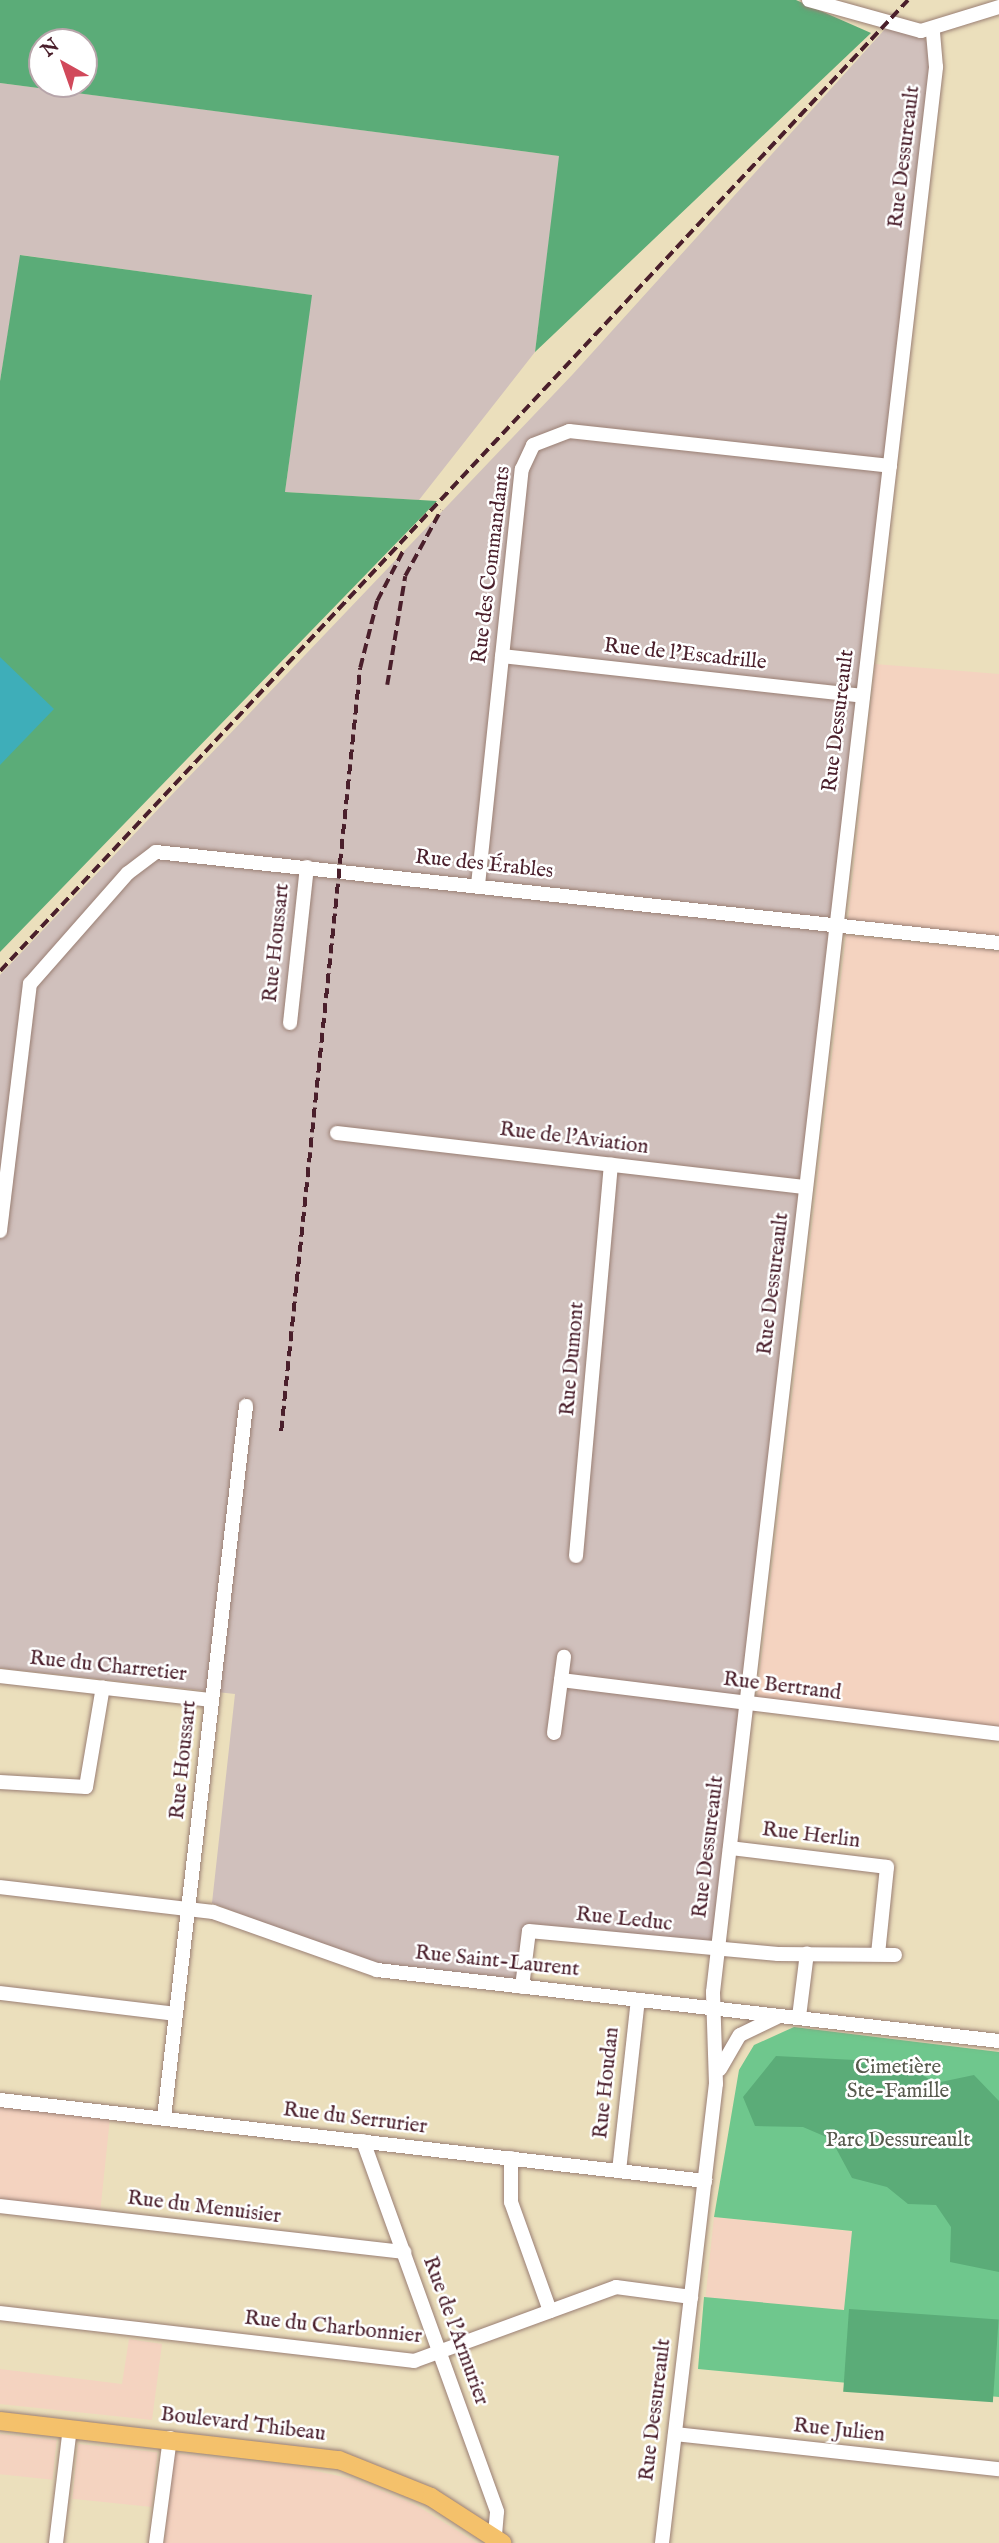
<!DOCTYPE html>
<html>
<head>
<meta charset="utf-8">
<style>
  body { margin:0 }
  #map { position:relative; width:999px; height:2543px; overflow:hidden; background:#ebdfbc; font-family:"IM FELL English",serif }
  div>[style] { position:absolute }
  [style*='--x'] { left:calc(var(--x)*1px); top:calc(var(--y)*1px); width:calc(var(--w)*1px); rotate:calc(var(--a)*1deg) }
  .built>* { inset:0; background:#f4d3c0; transform-origin:0 0 }
  .industrial>* { inset:0; background:#d0c0bc }
  .green>* { inset:0; background:#6fc78d }
  .forest>* { inset:0; background:#5bac78; transform-origin:0 0 }
  .water>* { inset:0; background:#3eaeb9 }
  .roads { filter:drop-shadow(0 0 2px #9a7f74) drop-shadow(0 0 2px #9a7f74) }
  .minor>* { height:14px; margin:-7px; padding:0 7px; transform-origin:7px; border-radius:7px; background:#fff }
  .major>* { height:18px; margin:-9px; padding:0 9px; transform-origin:9px; border-radius:9px; background:#f4c16b }
  .rail>* { height:3.5px; margin-top:-1.75px; transform-origin:0; background:repeating-linear-gradient(90deg,#4a1f2b 0 10px,transparent 0 15px) }
  span { translate:-50% -50%; white-space:nowrap; text-align:center; line-height:1.15; -webkit-text-stroke:5px #fff; paint-order:stroke }
  .street-label { font-size:21px; color:#4a1f2b }
  .park-label { font-size:21px; color:#575a4d }
  .north { position:absolute; left:28px; top:28px; width:70px; height:70px; box-sizing:border-box; background:#fff; border:2px solid #b7a5aa; border-radius:50%; rotate:320deg; font-size:19px; font-weight:700; line-height:28px; text-align:center; color:#4a1f2b }
  .north::after { content:''; display:block; margin:auto; width:24px; height:32px; background:#d1495b; clip-path:polygon(50% 0,100% 100%,50% 72%,0 100%) }
</style>
</head>
<body>
<div id="map">
  <div class="built">
    <i style="clip-path:polygon(875px 664px,999px 674px,999px 946px,847px 930px)"></i>
    <i style="clip-path:polygon(846px 935px,999px 951px,999px 1731px,756px 1704px)"></i>
    <i style="left:0;top:2103px;width:111px;height:99px;rotate:6deg"></i>
    <i style="left:714px;top:2217px;width:139px;height:81px;rotate:6deg"></i>
    <i style="clip-path:polygon(129px 2339px,162px 2344px,152px 2420px,0 2404px,0 2369px,122px 2384px)"></i>
    <i style="left:0;top:2434px;width:57px;height:40px;rotate:6deg"></i>
    <i style="left:78px;top:2444px;width:80px;height:55px;rotate:6deg"></i>
    <i style="clip-path:polygon(174px 2453px,293px 2466px,353px 2479px,416px 2505px,477px 2543px,164px 2543px)"></i>
  </div>
  <div class="industrial">
    <i style="clip-path:polygon(886px 28px,923px 37px,943px 64px,722px 1948px,526px 1927px,520px 1980px,370px 1965px,212px 1903px,235px 1694px,0 1668px,0 975px,573px 374px)"></i>
    <i style="clip-path:polygon(0 83px,560px 156px,535px 352px,419px 500px,285px 492px,311px 295px,21px 255px,0 381px)"></i>
  </div>
  <div class="green">
    <i style="clip-path:polygon(794px 2027px,999px 2052px,999px 2397px,698px 2369px,704px 2297px,844px 2310px,852px 2231px,714px 2217px,739px 2070px,754px 2045px)"></i>
  </div>
  <div class="forest">
    <i style="clip-path:polygon(evenodd,0 0,796px 0,871px 33px,535px 352px,559px 156px,0 83px,0 0,42px 42px,84px 42px,84px 84px,42px 84px,42px 42px)"></i>
    <i style="clip-path:polygon(20px 255px,312px 295px,285px 492px,437px 501px,0 952px,0 381px)"></i>
    <i style="clip-path:polygon(776px 2056px,855px 2060px,882px 2072px,905px 2065px,936px 2083px,974px 2075px,999px 2101px,999px 2272px,950px 2262px,951px 2227px,936px 2205px,908px 2204px,887px 2187px,852px 2178px,831px 2139px,803px 2127px,755px 2126px,743px 2097px)"></i>
    <i style="left:849px;top:2309px;width:150px;height:83px;rotate:4deg"></i>
  </div>
  <div class="water">
    <i style="clip-path:polygon(0 657px,54px 709px,0 765px)"></i>
  </div>
  <div class="roads">
    <div class="minor">
      <i style="--x:809;--y:0;--w:116;--a:15.5"></i>
      <i style="--x:921;--y:31;--w:82;--a:-17.1"></i>
      <i style="--x:502;--y:656;--w:363;--a:6.3"></i>
      <i style="--x:478;--y:885;--w:418;--a:-84"></i>
      <i style="--x:522;--y:469;--w:26;--a:-65"></i>
      <i style="--x:533;--y:445;--w:39;--a:-21"></i>
      <i style="--x:569;--y:431;--w:323;--a:6.2"></i>
      <i style="--x:290;--y:1023;--w:157;--a:-83.8"></i>
      <i style="--x:337;--y:1133;--w:472;--a:6.6"></i>
      <i style="--x:0;--y:1231;--w:249;--a:-83.1"></i>
      <i style="--x:30;--y:984;--w:148;--a:-48.6"></i>
      <i style="--x:128;--y:873;--w:35;--a:-37"></i>
      <i style="--x:156;--y:852;--w:848;--a:6.16"></i>
      <i style="--x:576;--y:1556;--w:393;--a:-84.9"></i>
      <i style="--x:0;--y:1676;--w:213;--a:6.5"></i>
      <i style="--x:561;--y:1680;--w:441;--a:7"></i>
      <i style="--x:554;--y:1733;--w:77;--a:-82.5"></i>
      <i style="--x:0;--y:1782;--w:86;--a:3.3"></i>
      <i style="--x:86;--y:1787;--w:101;--a:-80.4"></i>
      <i style="--x:730;--y:1848;--w:158;--a:6.9"></i>
      <i style="--x:887;--y:1867;--w:87;--a:95.9"></i>
      <i style="--x:0;--y:1887;--w:214;--a:6.7"></i>
      <i style="--x:213;--y:1912;--w:174;--a:19.5"></i>
      <i style="--x:377;--y:1970;--w:626;--a:6.51"></i>
      <i style="--x:522;--y:1987;--w:56;--a:-82.9"></i>
      <i style="--x:529;--y:1931;--w:250;--a:5.3"></i>
      <i style="--x:778;--y:1954;--w:117;--a:0.5"></i>
      <i style="--x:0;--y:1993;--w:177;--a:6.8"></i>
      <i style="--x:799;--y:2017;--w:64;--a:-82.9"></i>
      <i style="--x:720;--y:2069;--w:39;--a:-60"></i>
      <i style="--x:740;--y:2035;--w:41;--a:-25.9"></i>
      <i style="--x:0;--y:2100;--w:710;--a:6.55"></i>
      <i style="--x:164;--y:2118;--w:717;--a:-83.43"></i>
      <i style="--x:363;--y:2141;--w:394;--a:70.1"></i>
      <i style="--x:497;--y:2512;--w:25;--a:95"></i>
      <i style="--x:511;--y:2158;--w:44;--a:90"></i>
      <i style="--x:511;--y:2202;--w:116;--a:70.3"></i>
      <i style="--x:619;--y:2171;--w:172;--a:-83.7"></i>
      <i style="--x:0;--y:2206;--w:407;--a:6.5"></i>
      <i style="--x:0;--y:2313;--w:417;--a:6.6"></i>
      <i style="--x:414;--y:2361;--w:215;--a:-20.1"></i>
      <i style="--x:616;--y:2287;--w:76;--a:7.6"></i>
      <i style="--x:675;--y:2434;--w:326;--a:6.2"></i>
      <i style="--x:56;--y:2543;--w:116;--a:-83.1"></i>
      <i style="--x:156;--y:2543;--w:106;--a:-82.4"></i>
      <i style="--x:662;--y:2543;--w:462;--a:-83.3"></i>
      <i style="--x:716;--y:2084;--w:92;--a:-91.9"></i>
      <i style="--x:713;--y:1992;--w:1938;--a:-83.39"></i>
      <i style="--x:936;--y:67;--w:37;--a:-95"></i>
    </div>
    <div class="major">
      <i style="--x:0;--y:2421;--w:341;--a:6.6"></i>
      <i style="--x:339;--y:2460;--w:99;--a:21.9"></i>
      <i style="--x:431;--y:2497;--w:85;--a:32.9"></i>
    </div>
  </div>
  <div class="rail">
    <i style="--x:387;--y:685;--w:110;--a:-80.6"></i>
    <i style="--x:405;--y:576;--w:75;--a:-61.4"></i>
    <i style="--x:0;--y:971;--w:1329;--a:-46.92"></i>
    <i style="--x:281;--y:1431;--w:767;--a:-84.09"></i>
    <i style="--x:360;--y:668;--w:69;--a:-75.8"></i>
    <i style="--x:377;--y:601;--w:59;--a:-62.6"></i>
  </div>
  <div class="street-label">
    <span style="left:905px;top:157px;rotate:-83deg">Rue Dessureault</span>
    <span style="left:492px;top:565px;rotate:-83deg">Rue des Commandants</span>
    <span style="left:685px;top:655px;rotate:6deg">Rue de l'Escadrille</span>
    <span style="left:839px;top:721px;rotate:-83deg">Rue Dessureault</span>
    <span style="left:484px;top:865px;rotate:6deg">Rue des Érables</span>
    <span style="left:277px;top:943px;rotate:-84deg">Rue Houssart</span>
    <span style="left:574px;top:1139px;rotate:7deg">Rue de l'Aviation</span>
    <span style="left:774px;top:1284px;rotate:-83deg">Rue Dessureault</span>
    <span style="left:573px;top:1359px;rotate:-85deg">Rue Dumont</span>
    <span style="left:108px;top:1667px;rotate:6deg">Rue du Charretier</span>
    <span style="left:782px;top:1687px;rotate:7deg">Rue Bertrand</span>
    <span style="left:184px;top:1760px;rotate:-84deg">Rue Houssart</span>
    <span style="left:811px;top:1836px;rotate:7deg">Rue Herlin</span>
    <span style="left:709px;top:1847px;rotate:-83deg">Rue Dessureault</span>
    <span style="left:624px;top:1920px;rotate:6deg">Rue Leduc</span>
    <span style="left:497px;top:1962px;rotate:6deg">Rue Saint-Laurent</span>
    <span style="left:607px;top:2083px;rotate:-84deg">Rue Houdan</span>
    <span style="left:355px;top:2119px;rotate:7deg">Rue du Serrurier</span>
    <span style="left:204px;top:2208px;rotate:7deg">Rue du Menuisier</span>
    <span style="left:333px;top:2328px;rotate:6deg">Rue du Charbonnier</span>
    <span style="left:455px;top:2331px;rotate:70deg">Rue de l'Armurier</span>
    <span style="left:656px;top:2410px;rotate:-83deg">Rue Dessureault</span>
    <span style="left:243px;top:2425px;rotate:7deg">Boulevard Thibeau</span>
    <span style="left:839px;top:2431px;rotate:6deg">Rue Julien</span>
  </div>
  <div class="park-label">
    <span style="left:898px;top:2080px">Cimetière<br>Ste-Famille</span>
    <span style="left:898px;top:2141px">Parc Dessureault</span>
  </div>
  <div class="north">N</div>
</div>
</body>
</html>
